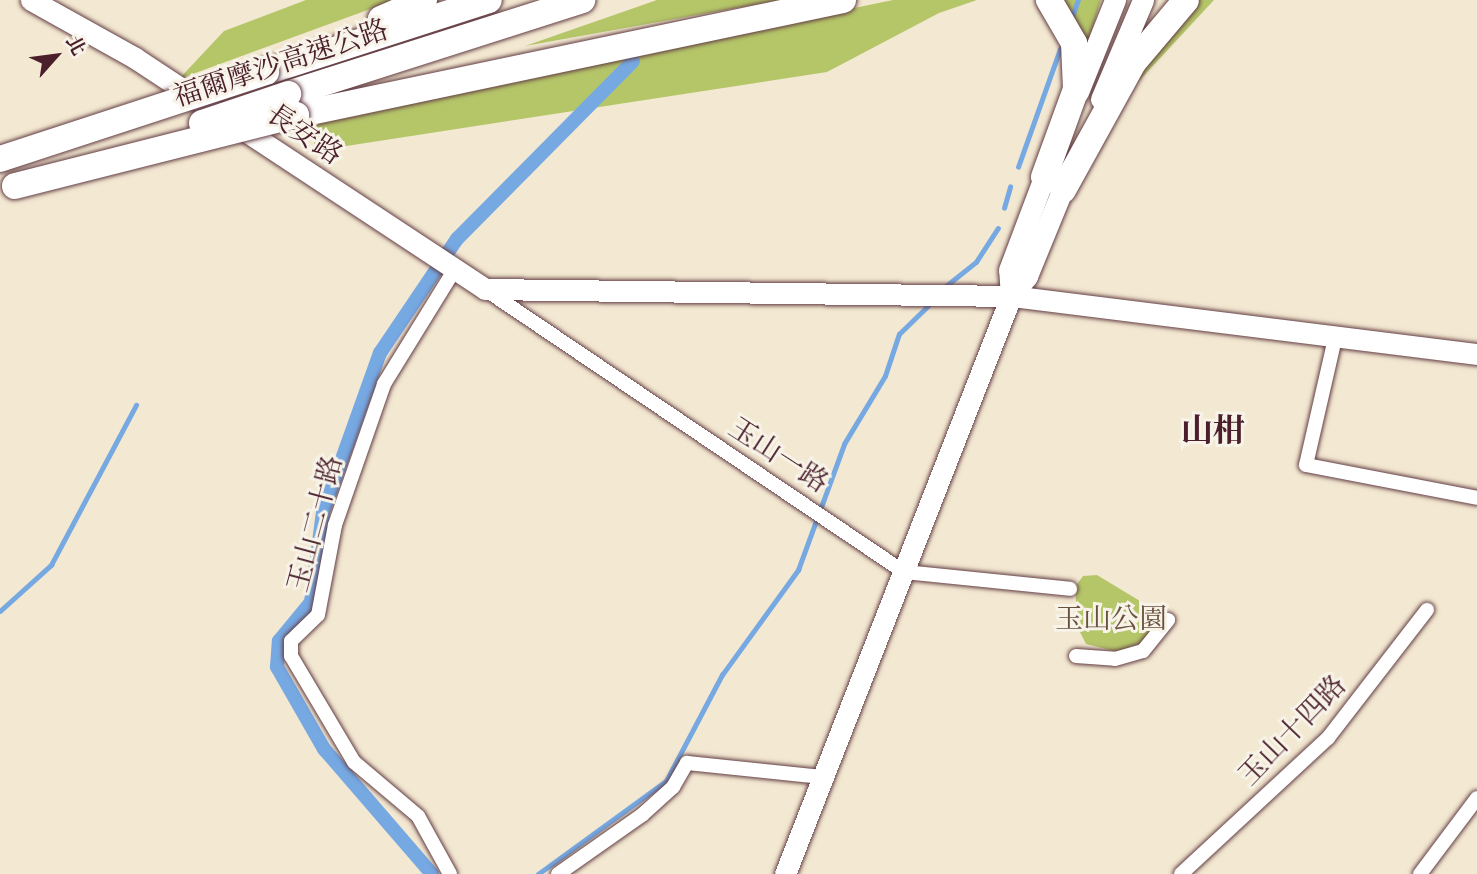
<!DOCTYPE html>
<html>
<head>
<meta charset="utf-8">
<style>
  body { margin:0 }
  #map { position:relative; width:1477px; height:874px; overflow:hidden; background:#f3e8d1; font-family:"IM FELL DW Pica","Noto Serif TC",serif }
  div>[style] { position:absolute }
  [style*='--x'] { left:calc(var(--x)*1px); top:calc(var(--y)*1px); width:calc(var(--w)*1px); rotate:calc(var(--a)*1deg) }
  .green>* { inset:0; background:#b5c669 }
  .stream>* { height:4.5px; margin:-2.25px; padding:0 2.25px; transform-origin:2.25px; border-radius:2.25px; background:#76a8e2 }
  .canal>* { height:14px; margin:-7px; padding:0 7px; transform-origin:7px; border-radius:7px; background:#76a8e2 }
  .roads { filter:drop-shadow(0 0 2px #633d44) drop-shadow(0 0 2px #633d44) }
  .street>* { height:14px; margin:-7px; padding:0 7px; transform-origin:7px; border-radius:7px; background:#fff }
  .secondary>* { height:21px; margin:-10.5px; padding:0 10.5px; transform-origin:10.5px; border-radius:10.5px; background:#fff }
  .highway>* { height:26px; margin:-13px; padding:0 13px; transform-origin:13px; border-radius:13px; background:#fff }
  .bridges { filter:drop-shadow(0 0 2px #633d44) drop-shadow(0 0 2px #633d44) }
  .highway-bridge>* { height:26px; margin:-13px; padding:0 13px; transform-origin:13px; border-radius:13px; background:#fff }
  span { translate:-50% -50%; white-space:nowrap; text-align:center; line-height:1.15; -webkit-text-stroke:6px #f7f3e8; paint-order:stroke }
  .street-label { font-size:28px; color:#4a1f2b }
  .park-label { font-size:28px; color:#6a513e }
  .quarter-label { font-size:32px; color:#4a1f2b; font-weight:700 }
  .north { position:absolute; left:21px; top:21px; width:70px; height:70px; -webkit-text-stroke:5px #f7f3e8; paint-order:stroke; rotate:62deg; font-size:19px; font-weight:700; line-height:28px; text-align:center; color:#4a1f2b }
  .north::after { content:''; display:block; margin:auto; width:24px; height:32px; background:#4a1f2b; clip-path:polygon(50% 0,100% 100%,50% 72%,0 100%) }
</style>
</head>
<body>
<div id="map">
  <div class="green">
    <i style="clip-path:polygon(306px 0,395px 0,179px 79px,224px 31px)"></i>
    <i style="clip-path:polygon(657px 0,780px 0,525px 46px)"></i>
    <i style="clip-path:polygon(893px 0,977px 0,939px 13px,827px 72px,314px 151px,314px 119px)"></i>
    <i style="clip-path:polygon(1063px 0,1101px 0,1081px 66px)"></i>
    <i style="clip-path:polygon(1196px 0,1214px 0,1125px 96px,1166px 31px)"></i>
    <i style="clip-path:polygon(1097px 575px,1163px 615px,1146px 641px,1118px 652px,1086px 644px,1078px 628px,1075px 587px,1083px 576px)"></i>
  </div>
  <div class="stream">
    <i style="--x:1071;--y:20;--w:21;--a:-71"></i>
    <i style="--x:1018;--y:167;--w:125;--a:-70.4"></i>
    <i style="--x:1004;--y:208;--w:22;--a:-74"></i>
    <i style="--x:942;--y:289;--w:43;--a:-38.5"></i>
    <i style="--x:976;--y:262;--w:40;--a:-57.1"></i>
    <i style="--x:0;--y:611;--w:69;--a:-42"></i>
    <i style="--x:51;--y:565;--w:181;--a:-62"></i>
    <i style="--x:538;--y:874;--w:158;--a:-36"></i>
    <i style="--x:666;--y:781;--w:120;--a:-62.2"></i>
    <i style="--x:722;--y:675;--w:130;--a:-54.1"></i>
    <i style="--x:798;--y:570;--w:134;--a:-69.9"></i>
    <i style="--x:844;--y:444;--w:79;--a:-58.9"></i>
    <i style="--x:885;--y:376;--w:44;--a:-71.6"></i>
    <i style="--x:899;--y:334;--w:46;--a:-44.1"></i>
  </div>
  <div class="canal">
    <i style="--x:432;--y:874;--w:165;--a:-130.8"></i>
    <i style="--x:324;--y:749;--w:95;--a:-119.8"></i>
    <i style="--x:277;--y:667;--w:26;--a:-86"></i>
    <i style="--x:279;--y:641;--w:50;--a:-50.6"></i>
    <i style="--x:311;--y:602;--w:91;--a:-82.4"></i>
    <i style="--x:323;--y:512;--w:169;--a:-70.3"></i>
    <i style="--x:380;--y:353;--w:138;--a:-56"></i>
    <i style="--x:457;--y:239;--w:250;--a:-45.3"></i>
  </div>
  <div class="roads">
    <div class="street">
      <i style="--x:486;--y:290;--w:504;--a:34.01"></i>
      <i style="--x:904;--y:572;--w:167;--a:5.8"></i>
      <i style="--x:1336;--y:334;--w:134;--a:102.9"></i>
      <i style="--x:1306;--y:465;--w:174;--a:10.9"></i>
      <i style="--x:1076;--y:656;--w:39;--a:4"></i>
      <i style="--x:1115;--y:659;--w:29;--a:-16"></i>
      <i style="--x:1143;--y:651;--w:40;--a:-51"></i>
      <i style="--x:450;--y:874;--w:66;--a:-118.9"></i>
      <i style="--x:418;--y:816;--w:84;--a:-139.8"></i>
      <i style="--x:354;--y:762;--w:123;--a:-120.7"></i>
      <i style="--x:291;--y:656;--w:15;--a:-90"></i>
      <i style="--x:291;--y:641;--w:37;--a:-44"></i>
      <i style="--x:318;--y:615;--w:92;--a:-79.3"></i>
      <i style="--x:335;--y:525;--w:149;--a:-70.8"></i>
      <i style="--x:384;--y:384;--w:135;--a:-58.3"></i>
      <i style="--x:558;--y:874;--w:103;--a:-35.1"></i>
      <i style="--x:642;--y:815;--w:42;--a:-42.1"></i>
      <i style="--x:673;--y:787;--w:28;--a:-60"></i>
      <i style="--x:687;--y:763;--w:136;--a:5.9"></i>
      <i style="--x:1181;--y:874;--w:200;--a:-42.8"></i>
      <i style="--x:1328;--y:738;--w:162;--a:-52.3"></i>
      <i style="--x:1420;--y:874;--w:95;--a:-53.1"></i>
    </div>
    <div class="secondary">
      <i style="--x:31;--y:0;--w:119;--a:29.1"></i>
      <i style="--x:135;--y:58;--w:419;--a:33.4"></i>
      <i style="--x:485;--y:289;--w:526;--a:0.76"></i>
      <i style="--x:1011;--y:296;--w:470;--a:7.1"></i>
      <i style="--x:1078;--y:92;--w:99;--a:-68.1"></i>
      <i style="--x:1101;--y:99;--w:108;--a:-67"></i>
      <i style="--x:1011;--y:296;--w:26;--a:-94"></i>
      <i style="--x:1009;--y:270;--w:113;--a:-69.3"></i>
      <i style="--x:785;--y:874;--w:621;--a:-68.64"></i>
      <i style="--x:1011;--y:296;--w:26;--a:-51"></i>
      <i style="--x:1027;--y:276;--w:108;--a:-67.7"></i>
    </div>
    <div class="highway">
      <i style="--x:381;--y:19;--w:47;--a:-23.8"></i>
      <i style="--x:266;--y:72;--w:234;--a:-17.9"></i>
      <i style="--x:288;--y:94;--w:309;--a:-17.7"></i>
      <i style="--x:296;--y:115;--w:559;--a:-11.87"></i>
      <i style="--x:1044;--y:177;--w:94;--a:-70"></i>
      <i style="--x:1076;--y:89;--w:46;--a:-92.5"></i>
      <i style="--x:1074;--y:43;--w:50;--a:-120.2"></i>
      <i style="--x:1063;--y:190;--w:145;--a:-61.1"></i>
      <i style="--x:1133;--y:63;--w:82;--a:-49.9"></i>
    </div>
  </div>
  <div class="bridges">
    <div class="highway-bridge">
      <i style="--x:202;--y:123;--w:91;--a:-18.6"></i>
      <i style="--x:0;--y:159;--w:280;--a:-18.1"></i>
      <i style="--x:15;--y:186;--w:290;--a:-14.2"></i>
    </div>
  </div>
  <div class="street-label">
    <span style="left:281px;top:64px;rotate:-18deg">福爾摩沙高速公路</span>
    <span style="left:304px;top:135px;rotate:34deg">長安路</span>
    <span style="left:778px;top:456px;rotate:33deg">玉山一路</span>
    <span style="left:316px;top:524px;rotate:-75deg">玉山二十路</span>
    <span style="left:1293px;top:731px;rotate:-46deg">玉山十四路</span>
  </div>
  <div class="park-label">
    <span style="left:1111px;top:620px">玉山公園</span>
  </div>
  <div class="quarter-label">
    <span style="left:1213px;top:432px">山柑</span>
  </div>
  <div class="north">北</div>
</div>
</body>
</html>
